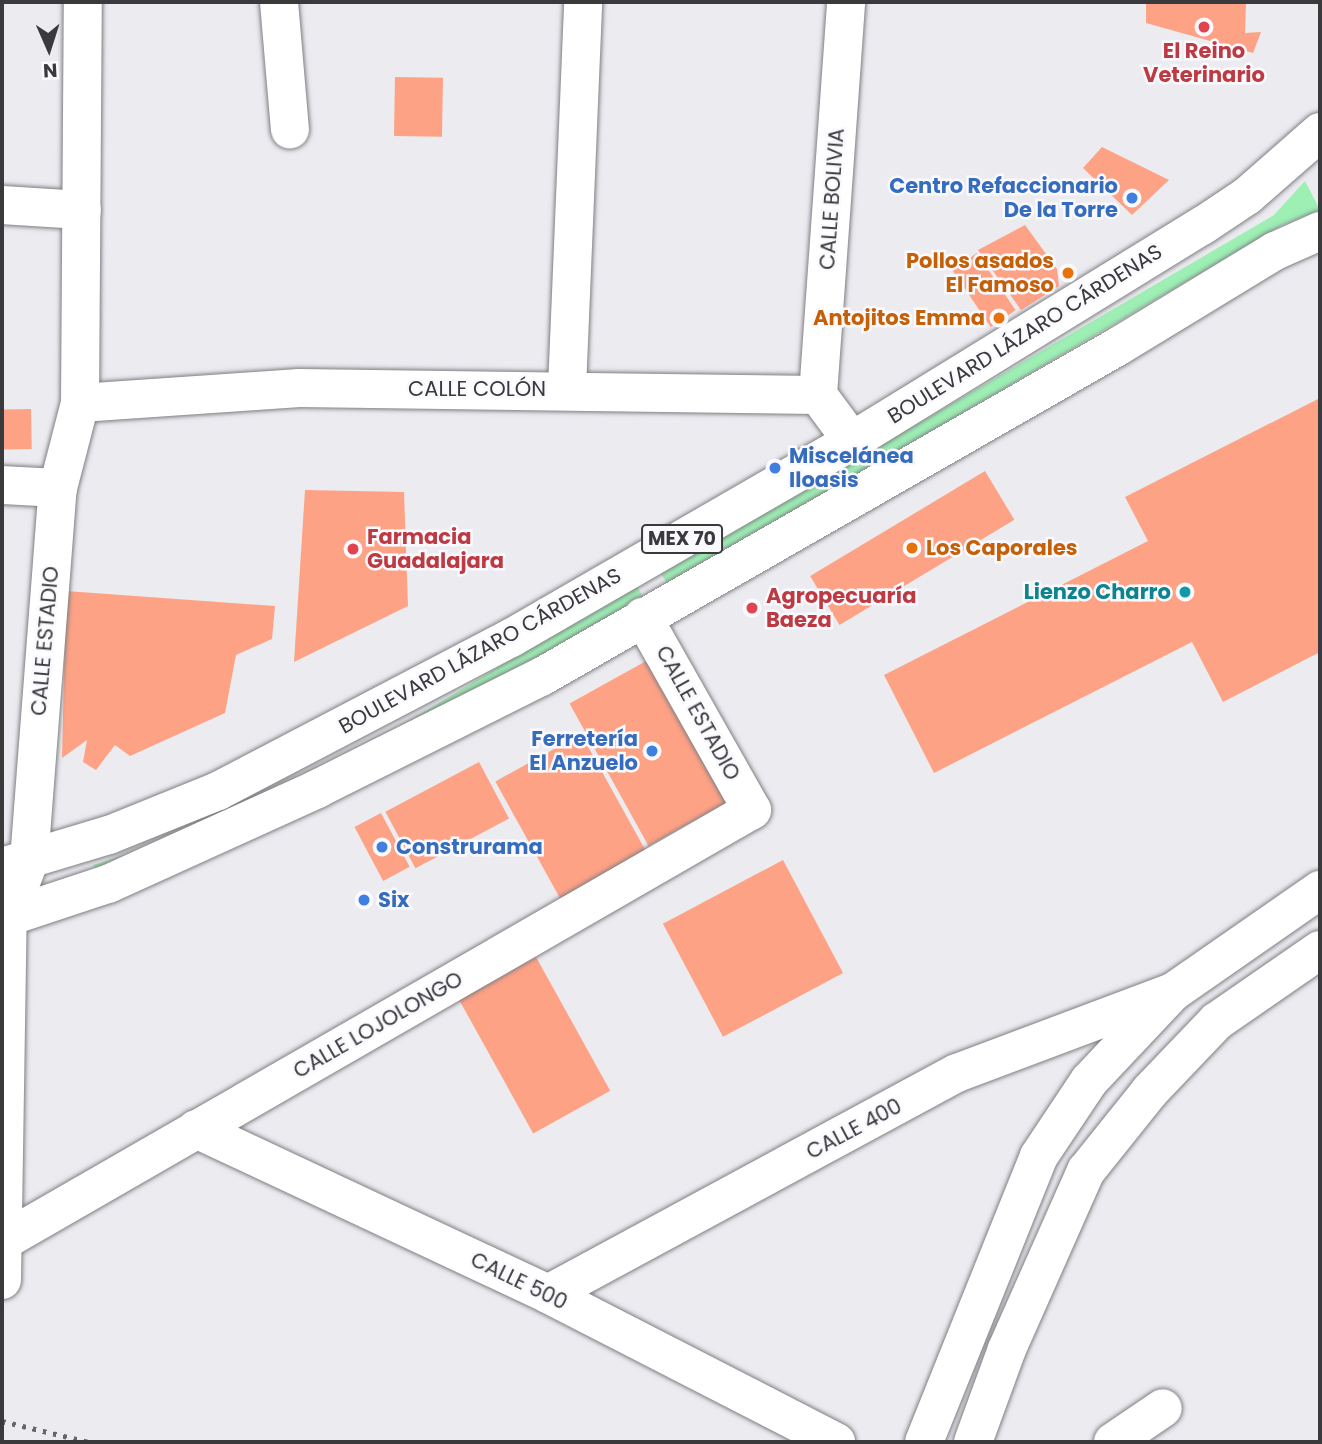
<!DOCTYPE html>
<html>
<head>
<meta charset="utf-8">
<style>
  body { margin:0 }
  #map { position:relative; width:1322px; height:1444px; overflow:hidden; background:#ecebf0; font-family:Poppins,sans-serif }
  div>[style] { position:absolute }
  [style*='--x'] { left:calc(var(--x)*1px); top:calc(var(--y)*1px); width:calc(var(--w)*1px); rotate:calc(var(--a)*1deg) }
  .green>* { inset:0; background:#9eefb4 }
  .building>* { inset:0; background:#fea285; transform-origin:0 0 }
  .roads { filter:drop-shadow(0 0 2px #7f7f83) drop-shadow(0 0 2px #7f7f83) }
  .minor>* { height:38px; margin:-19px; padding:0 19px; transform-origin:19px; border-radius:19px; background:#fff }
  .major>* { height:38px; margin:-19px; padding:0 19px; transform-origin:19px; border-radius:19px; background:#fff }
  .rail>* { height:5px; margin-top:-2.5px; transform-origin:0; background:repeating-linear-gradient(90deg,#666669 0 3.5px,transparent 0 10.5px) }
  .dots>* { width:19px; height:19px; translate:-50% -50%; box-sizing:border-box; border:4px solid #f9f9fe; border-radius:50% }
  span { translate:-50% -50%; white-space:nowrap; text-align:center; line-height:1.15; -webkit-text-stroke:5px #f9f9fe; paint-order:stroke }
  .shield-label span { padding:2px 5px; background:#f9f9fe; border:2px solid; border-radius:5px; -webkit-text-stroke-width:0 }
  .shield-label { font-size:19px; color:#3a3a3c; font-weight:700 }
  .health-label { font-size:21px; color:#be3a42; font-weight:700 }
  .left { translate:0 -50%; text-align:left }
  .shop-label { font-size:21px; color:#366cbe; font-weight:700 }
  .right { translate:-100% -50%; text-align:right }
  .street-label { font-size:21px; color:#3a3a3c }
  .food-label { font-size:21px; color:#c56008; font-weight:700 }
  .culture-label { font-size:21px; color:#0d838f; font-weight:700 }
  .frame { position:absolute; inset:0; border:4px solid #3a3a3c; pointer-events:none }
  .north { position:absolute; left:14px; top:14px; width:70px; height:70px; -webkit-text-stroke:5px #f9f9fe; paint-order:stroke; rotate:177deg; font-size:19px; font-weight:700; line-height:28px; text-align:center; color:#3a3a3c }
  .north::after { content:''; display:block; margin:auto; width:24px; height:32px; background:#3a3a3c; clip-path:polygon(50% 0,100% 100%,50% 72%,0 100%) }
</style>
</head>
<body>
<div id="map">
  <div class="green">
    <i style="clip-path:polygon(1305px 181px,1320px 210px,1282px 225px,669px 586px,661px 574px,1274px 215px)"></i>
    <i style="clip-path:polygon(636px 584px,643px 597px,430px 720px,95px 871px,93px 865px,129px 854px,364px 748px)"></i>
  </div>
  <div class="building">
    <i style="clip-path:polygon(1146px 2px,1246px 2px,1245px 33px,1261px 32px,1253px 53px,1146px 23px)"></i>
    <i style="left:395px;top:77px;width:48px;height:59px;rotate:1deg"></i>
    <i style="clip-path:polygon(1102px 147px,1169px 180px,1132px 215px,1083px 168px)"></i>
    <i style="clip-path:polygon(1025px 225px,1057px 269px,1059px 286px,1021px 310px,978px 250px)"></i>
    <i style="left:977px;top:253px;width:69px;height:30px;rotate:56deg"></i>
    <i style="clip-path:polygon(1320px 398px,1320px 652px,1223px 702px,1192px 642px,934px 773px,884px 675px,1148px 541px,1125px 497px)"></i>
    <i style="left:31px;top:409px;width:40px;height:29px;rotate:89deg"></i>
    <i style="left:985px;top:471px;width:57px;height:204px;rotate:59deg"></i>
    <i style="clip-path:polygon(305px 490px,404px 492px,408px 606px,294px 662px)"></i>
    <i style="clip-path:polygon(66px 591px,275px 606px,272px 639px,236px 655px,225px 713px,130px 756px,115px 745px,96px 770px,83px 762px,87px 740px,62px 758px)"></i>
    <i style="left:657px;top:655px;width:163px;height:100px;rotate:61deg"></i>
    <i style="left:581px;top:734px;width:141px;height:98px;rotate:61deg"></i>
    <i style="left:479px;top:762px;width:64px;height:106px;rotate:62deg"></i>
    <i style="left:381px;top:813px;width:61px;height:30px;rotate:62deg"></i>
    <i style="left:783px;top:860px;width:128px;height:136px;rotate:62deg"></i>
    <i style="left:536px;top:957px;width:153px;height:88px;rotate:61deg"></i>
  </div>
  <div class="roads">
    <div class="minor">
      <i style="--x:279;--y:2;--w:128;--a:85.1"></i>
      <i style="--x:2;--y:205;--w:80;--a:3.6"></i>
      <i style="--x:567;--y:389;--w:387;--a:-87.6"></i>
      <i style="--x:818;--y:395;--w:394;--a:-85.9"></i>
      <i style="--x:818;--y:395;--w:57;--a:53.5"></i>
      <i style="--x:80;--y:403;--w:220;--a:-3.9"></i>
      <i style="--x:299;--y:388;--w:519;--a:0.77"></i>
      <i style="--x:2;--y:485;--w:56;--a:3.1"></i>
      <i style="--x:196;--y:1129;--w:389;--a:25.1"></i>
      <i style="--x:548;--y:1294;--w:324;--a:27.2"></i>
      <i style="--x:5;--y:1240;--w:862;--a:-29.93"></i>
      <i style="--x:752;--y:810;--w:222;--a:-119.5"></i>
      <i style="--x:2;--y:1280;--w:363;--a:-89.1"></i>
      <i style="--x:8;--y:917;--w:60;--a:-69.4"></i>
      <i style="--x:29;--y:861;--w:374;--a:-85.6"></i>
      <i style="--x:58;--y:488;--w:88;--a:-75.5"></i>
      <i style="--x:80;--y:403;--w:401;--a:-89.6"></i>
      <i style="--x:548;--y:1294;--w:465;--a:-28.4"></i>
      <i style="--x:957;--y:1073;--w:231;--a:-20.6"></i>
      <i style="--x:1113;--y:1442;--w:60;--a:-34.2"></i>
    </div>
    <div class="major">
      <i style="--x:2;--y:867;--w:112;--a:-16.7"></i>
      <i style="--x:109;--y:835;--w:118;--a:-22"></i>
      <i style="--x:218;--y:791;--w:331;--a:-27.6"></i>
      <i style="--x:511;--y:638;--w:394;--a:-30"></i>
      <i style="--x:852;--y:441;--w:411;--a:-31.6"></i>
      <i style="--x:1202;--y:226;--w:54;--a:-33.7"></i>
      <i style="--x:1247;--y:196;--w:97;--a:-41.2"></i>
      <i style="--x:2;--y:919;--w:112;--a:-18.3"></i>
      <i style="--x:108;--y:884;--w:230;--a:-24.4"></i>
      <i style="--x:317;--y:789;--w:250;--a:-26.6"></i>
      <i style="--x:541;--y:677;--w:664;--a:-29.81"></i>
      <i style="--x:1117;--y:347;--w:185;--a:-31.3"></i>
      <i style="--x:1275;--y:251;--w:49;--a:-24"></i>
      <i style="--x:924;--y:1442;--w:308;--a:-68.1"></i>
      <i style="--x:1039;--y:1156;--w:90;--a:-56.3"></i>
      <i style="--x:1089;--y:1081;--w:122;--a:-46.7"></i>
      <i style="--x:1173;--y:992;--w:179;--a:-34.8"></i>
      <i style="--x:973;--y:1442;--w:99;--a:-69.9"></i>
      <i style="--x:1007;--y:1349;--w:195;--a:-66.1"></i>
      <i style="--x:1086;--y:1171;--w:102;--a:-51.3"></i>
      <i style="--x:1150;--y:1091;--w:97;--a:-46.3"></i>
      <i style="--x:1217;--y:1021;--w:125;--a:-34.6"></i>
    </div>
  </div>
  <div class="rail">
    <i style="--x:2;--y:1421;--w:89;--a:13.6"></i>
  </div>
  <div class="dots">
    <i style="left:1204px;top:27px;background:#e0444e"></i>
    <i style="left:1132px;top:198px;background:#3f7fe0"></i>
    <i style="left:1068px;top:273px;background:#e8710a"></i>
    <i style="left:999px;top:318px;background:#e8710a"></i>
    <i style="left:775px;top:468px;background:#3f7fe0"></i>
    <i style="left:912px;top:548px;background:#e8710a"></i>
    <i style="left:353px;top:549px;background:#e0444e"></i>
    <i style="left:1185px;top:592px;background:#0f9aa8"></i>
    <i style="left:752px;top:608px;background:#e0444e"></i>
    <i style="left:652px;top:751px;background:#3f7fe0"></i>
    <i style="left:382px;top:847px;background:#3f7fe0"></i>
    <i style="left:364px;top:900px;background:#3f7fe0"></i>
  </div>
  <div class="shield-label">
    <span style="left:682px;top:539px">MEX 70</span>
  </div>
  <div class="health-label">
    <span style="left:1204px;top:63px">El Reino<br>Veterinario</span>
    <span class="left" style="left:367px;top:549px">Farmacia<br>Guadalajara</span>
    <span class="left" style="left:766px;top:608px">Agropecuaría<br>Baeza</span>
  </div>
  <div class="shop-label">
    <span class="right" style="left:1118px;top:198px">Centro Refaccionario<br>De la Torre</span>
    <span class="left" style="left:789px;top:468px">Miscelánea<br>Iloasis</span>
    <span class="right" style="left:638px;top:751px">Ferretería<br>El Anzuelo</span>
    <span class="left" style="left:396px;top:847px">Construrama</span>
    <span class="left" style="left:378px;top:900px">Six</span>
  </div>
  <div class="street-label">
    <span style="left:832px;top:199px;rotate:-86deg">CALLE BOLIVIA</span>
    <span style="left:1025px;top:334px;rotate:-32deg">BOULEVARD LÁZARO CÁRDENAS</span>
    <span style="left:477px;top:389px">CALLE COLÓN</span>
    <span style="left:45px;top:641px;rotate:-85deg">CALLE ESTADIO</span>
    <span style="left:480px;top:651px;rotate:-29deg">BOULEVARD LÁZARO CÁRDENAS</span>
    <span style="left:698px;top:713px;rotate:61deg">CALLE ESTADIO</span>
    <span style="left:378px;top:1025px;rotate:-30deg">CALLE LOJOLONGO</span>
    <span style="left:854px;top:1129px;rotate:-28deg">CALLE 400</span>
    <span style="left:519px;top:1281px;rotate:26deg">CALLE 500</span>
  </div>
  <div class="food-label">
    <span class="right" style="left:1054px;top:273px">Pollos asados<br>El Famoso</span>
    <span class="right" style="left:985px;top:318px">Antojitos Emma</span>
    <span class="left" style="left:926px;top:548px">Los Caporales</span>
  </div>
  <div class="culture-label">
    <span class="right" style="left:1171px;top:592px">Lienzo Charro</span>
  </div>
  <div class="frame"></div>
  <div class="north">N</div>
</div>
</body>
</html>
